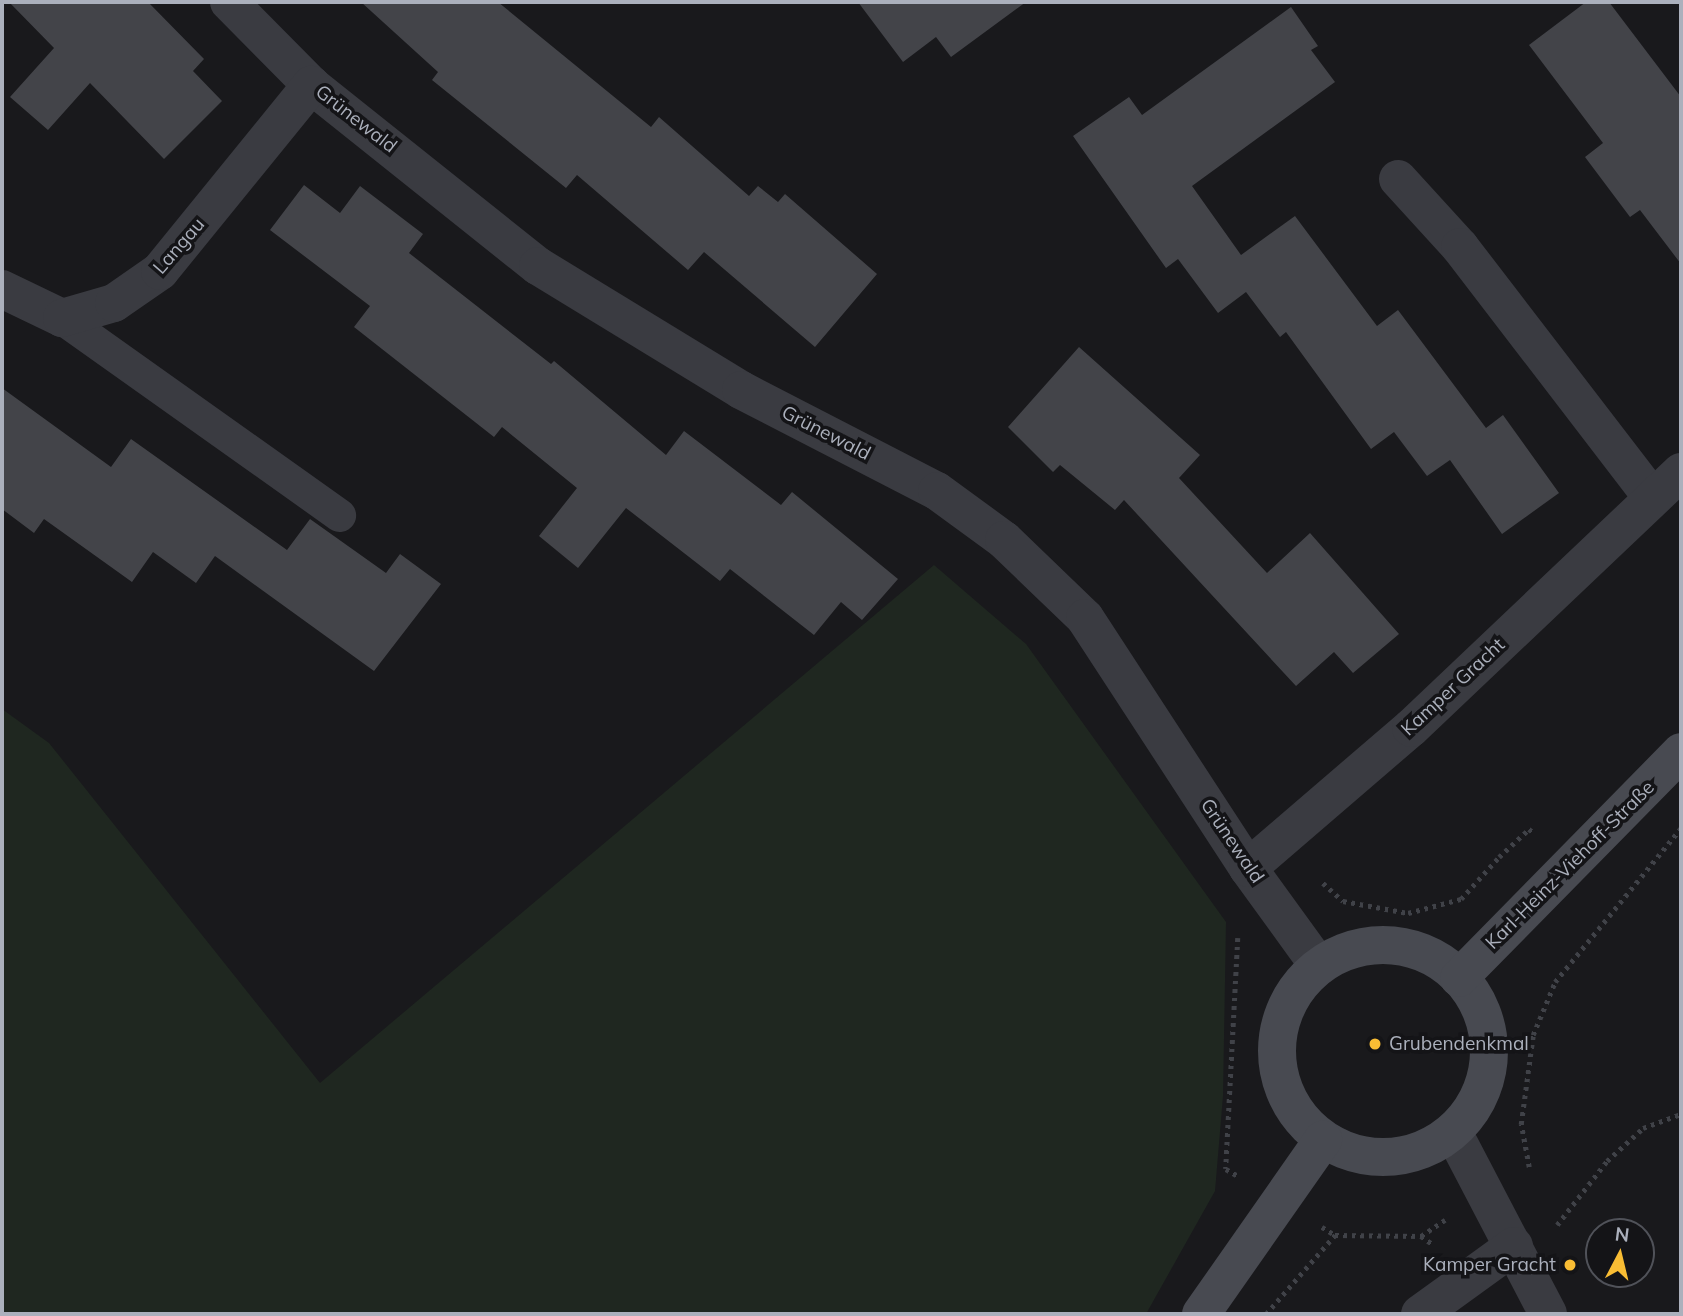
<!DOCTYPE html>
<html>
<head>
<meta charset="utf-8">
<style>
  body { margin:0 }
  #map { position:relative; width:1683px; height:1316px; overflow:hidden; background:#19191c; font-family:Mulish,sans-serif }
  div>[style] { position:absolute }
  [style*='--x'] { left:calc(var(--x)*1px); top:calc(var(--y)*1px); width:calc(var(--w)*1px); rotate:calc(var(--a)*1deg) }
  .green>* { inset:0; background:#1f2720 }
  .building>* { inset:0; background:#434449 }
  .path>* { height:4.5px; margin-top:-2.25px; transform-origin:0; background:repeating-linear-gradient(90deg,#404248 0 3.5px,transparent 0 8.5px) }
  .lane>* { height:33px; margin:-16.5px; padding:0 16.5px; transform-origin:16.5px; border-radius:16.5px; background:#3a3b41 }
  .street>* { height:38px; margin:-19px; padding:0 19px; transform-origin:19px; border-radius:19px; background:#3a3b41 }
  .secondary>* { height:38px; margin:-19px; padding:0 19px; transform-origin:19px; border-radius:19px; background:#484a51 }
  .secondary>.ring { margin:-19px; padding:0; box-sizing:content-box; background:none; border:38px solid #484a51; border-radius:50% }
  .dots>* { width:19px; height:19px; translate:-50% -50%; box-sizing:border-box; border:4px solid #141417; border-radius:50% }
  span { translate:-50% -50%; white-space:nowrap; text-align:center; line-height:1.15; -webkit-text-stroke:7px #141417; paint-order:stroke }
  .street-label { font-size:19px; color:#abb0bc }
  .poi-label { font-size:19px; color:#abb0bc }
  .left { translate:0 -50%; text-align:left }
  .right { translate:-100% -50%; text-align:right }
  .frame { position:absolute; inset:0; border:4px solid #abb0bc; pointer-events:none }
  .north { position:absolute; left:1585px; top:1218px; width:70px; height:70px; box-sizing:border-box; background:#141417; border:2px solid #505259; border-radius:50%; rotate:7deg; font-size:19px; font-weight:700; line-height:28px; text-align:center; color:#abb0bc }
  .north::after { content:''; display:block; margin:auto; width:24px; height:32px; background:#f9bd34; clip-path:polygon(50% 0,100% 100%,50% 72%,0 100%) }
</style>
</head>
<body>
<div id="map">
  <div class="green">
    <i style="clip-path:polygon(934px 565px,1026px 644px,1226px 922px,1223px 1096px,1215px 1191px,1146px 1314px,2px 1314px,2px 709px,49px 743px,320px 1083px)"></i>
  </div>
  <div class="building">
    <i style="clip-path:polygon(9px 2px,148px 2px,204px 59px,193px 71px,222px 101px,164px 159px,90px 83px,48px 130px,10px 97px,54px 48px)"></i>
    <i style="clip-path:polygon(361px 2px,498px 2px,651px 127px,659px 117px,749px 196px,758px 186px,778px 202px,785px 194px,877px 274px,815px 347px,704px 252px,688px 270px,577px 175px,566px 188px,432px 80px,438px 72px)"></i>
    <i style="clip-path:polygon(858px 2px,1026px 2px,951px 57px,936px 37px,903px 62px)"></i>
    <i style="clip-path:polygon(1586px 2px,1609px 2px,1681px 97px,1681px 264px,1640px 210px,1630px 217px,1585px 157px,1603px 143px,1529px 45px)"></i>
    <i style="clip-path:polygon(1291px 7px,1318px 46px,1311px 50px,1335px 82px,1192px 186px,1241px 255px,1295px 216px,1377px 326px,1398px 310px,1486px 428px,1503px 415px,1559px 493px,1502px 534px,1450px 460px,1427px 476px,1394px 432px,1371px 449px,1286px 332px,1280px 337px,1246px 292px,1218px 313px,1178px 259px,1166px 268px,1073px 136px,1129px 97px,1142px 115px)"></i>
    <i style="clip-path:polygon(304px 185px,340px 213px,360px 186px,423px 234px,409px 253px,551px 364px,554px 361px,666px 455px,684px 431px,781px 505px,792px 492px,898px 579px,862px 620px,841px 602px,814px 635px,730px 569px,720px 581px,626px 508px,578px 568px,539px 536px,577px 488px,502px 427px,494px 437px,354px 327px,370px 306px,270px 230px)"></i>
    <i style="clip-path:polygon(1079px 347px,1200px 455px,1179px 478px,1267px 573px,1310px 533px,1399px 634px,1353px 673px,1334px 652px,1296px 686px,1124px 500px,1115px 510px,1060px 465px,1053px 472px,1008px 427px)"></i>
    <i style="clip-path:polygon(2px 388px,111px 467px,131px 439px,287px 550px,310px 519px,386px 573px,400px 554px,441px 584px,374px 671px,215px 556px,196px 583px,153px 552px,132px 582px,44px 519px,34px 533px,2px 509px)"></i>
  </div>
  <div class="path">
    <i style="--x:1323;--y:883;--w:27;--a:42"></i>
    <i style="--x:1343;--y:901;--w:66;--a:10.5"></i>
    <i style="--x:1408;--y:913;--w:55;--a:-14.8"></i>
    <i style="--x:1461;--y:899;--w:57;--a:-47.9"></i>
    <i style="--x:1499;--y:857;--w:41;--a:-43"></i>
    <i style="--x:1529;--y:829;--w:5;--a:37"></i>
    <i style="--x:1238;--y:938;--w:231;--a:93"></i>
    <i style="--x:1226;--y:1169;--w:16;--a:30"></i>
    <i style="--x:1529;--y:1167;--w:44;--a:-100.5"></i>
    <i style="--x:1521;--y:1124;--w:90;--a:-82.3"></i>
    <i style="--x:1533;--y:1035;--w:57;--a:-67.5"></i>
    <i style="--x:1555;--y:982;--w:199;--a:-50.7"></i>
    <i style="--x:1557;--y:1225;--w:81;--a:-52"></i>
    <i style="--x:1607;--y:1161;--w:49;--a:-42.5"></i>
    <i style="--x:1643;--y:1128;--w:40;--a:-20.2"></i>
    <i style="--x:1322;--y:1227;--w:15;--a:32"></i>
    <i style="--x:1335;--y:1235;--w:86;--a:0.7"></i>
    <i style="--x:1421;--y:1236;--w:16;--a:35"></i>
    <i style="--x:1421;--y:1236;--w:29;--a:-34"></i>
    <i style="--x:1266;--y:1314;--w:105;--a:-48.9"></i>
  </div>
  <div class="lane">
    <i style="--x:62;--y:318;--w:340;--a:35.4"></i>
  </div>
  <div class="street">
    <i style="--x:229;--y:2;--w:117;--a:45.3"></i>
    <i style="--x:311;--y:85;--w:290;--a:38.6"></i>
    <i style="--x:538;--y:266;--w:238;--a:31.4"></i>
    <i style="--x:741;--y:390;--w:220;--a:27.3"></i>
    <i style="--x:937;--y:491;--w:83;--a:36.2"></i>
    <i style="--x:1004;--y:540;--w:112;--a:43.9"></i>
    <i style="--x:1085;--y:618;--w:298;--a:56.9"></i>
    <i style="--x:1248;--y:868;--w:121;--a:54.1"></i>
    <i style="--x:1398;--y:179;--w:92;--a:47.6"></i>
    <i style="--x:1460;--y:247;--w:315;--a:52.5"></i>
    <i style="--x:2;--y:289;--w:67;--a:25.8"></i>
    <i style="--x:62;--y:318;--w:54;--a:-16.1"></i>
    <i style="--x:114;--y:303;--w:56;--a:-34.8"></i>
    <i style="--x:160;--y:271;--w:240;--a:-50.9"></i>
    <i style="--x:1248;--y:868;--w:215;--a:-40.7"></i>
    <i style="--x:1411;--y:728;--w:372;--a:-43.5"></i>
    <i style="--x:1453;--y:1132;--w:205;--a:62.4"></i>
    <i style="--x:1420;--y:1314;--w:116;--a:-35.9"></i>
  </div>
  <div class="secondary">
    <i class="ring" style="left:1277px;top:945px;width:174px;height:174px"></i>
    <i style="--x:1459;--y:978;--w:317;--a:-45.5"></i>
    <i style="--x:1201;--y:1314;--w:213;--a:-55"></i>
  </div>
  <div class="dots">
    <i style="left:1375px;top:1044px;background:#f9bd34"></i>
    <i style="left:1570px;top:1265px;background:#f9bd34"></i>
  </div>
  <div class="street-label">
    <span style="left:356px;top:119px;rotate:38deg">Grünewald</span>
    <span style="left:179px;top:246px;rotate:-49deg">Langau</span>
    <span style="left:826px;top:433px;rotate:27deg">Grünewald</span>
    <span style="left:1453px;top:687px;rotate:-43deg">Kamper Gracht</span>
    <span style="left:1232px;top:841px;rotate:56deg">Grünewald</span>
    <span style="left:1570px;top:865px;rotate:-45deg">Karl-Heinz-Viehoff-Straße</span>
  </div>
  <div class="poi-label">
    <span class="left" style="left:1389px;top:1044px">Grubendenkmal</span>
    <span class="right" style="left:1556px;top:1265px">Kamper Gracht</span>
  </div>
  <div class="frame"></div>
  <div class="north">N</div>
</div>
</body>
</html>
